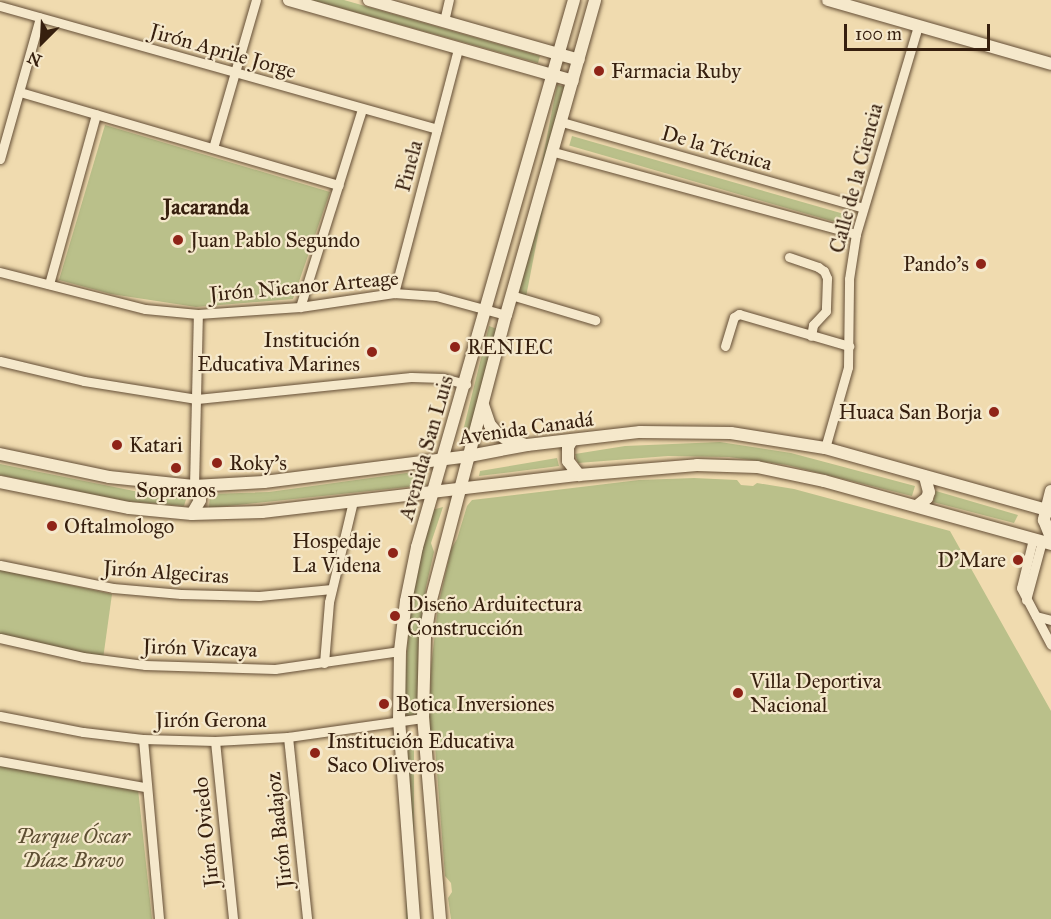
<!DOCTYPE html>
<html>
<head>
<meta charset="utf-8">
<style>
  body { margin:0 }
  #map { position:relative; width:1051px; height:919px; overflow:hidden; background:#f0dbaf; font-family:"IM FELL Great Primer",serif }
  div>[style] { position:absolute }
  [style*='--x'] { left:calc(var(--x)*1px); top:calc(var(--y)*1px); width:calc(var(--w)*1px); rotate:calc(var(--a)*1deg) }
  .green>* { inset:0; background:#bac08a; transform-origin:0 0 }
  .roads { filter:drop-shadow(0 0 2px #644e36) drop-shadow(0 0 2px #644e36) }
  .street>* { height:9px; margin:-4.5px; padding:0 4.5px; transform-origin:4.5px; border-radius:4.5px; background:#f5e8cb }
  .secondary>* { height:12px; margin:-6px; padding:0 6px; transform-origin:6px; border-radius:6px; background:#f5e8cb }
  .dots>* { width:16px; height:16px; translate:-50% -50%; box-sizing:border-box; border:3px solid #f5e8cb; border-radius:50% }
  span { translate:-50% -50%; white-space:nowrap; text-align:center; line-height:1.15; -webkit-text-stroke:4.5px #f5e8cb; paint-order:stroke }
  .street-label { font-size:21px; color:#361f0e }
  .poi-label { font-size:21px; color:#361f0e }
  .left { translate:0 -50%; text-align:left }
  .right { translate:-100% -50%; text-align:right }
  .park-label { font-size:21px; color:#5e4f33; font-style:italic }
  .neighbourhood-label { font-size:22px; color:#361f0e; font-weight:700 }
  .north { position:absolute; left:12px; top:12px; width:60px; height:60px; -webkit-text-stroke:4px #f5e8cb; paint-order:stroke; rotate:204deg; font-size:16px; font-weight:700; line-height:24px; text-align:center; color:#361f0e }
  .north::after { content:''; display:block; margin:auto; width:21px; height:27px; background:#361f0e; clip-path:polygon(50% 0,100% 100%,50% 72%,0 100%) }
  .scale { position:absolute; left:844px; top:24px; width:146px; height:27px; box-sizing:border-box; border:3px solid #361f0e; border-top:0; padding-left:8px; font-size:18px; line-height:21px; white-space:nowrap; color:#361f0e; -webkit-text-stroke:4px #f5e8cb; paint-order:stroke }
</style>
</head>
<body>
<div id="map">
  <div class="green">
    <i style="clip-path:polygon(312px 0,344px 0,540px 56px,538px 63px)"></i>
    <i style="left:557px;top:85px;width:10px;height:220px;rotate:11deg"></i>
    <i style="clip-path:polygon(105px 125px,330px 192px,293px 299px,196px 307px,111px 294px,59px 280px)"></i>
    <i style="left:572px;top:136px;width:285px;height:10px;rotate:16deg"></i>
    <i style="clip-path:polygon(489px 326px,497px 329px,466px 444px,460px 443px)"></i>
    <i style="clip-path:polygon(720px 442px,791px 453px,915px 486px,912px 496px,787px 465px,729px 457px,668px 456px,578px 463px,575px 454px,625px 446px)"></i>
    <i style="clip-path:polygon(557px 458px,559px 466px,479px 476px,480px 471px)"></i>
    <i style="clip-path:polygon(0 464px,134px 491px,188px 493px,184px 506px,125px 501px,0 475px)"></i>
    <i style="clip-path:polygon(428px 470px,426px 485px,209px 508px,210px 494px,269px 492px)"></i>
    <i style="clip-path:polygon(694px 478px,737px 480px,741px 485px,753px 486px,757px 483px,794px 489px,950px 531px,1051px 711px,1051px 919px,451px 919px,448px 898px,452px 892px,451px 883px,445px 876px,435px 746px,429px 731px,431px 667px,438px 607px,451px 549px,457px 539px,467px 506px,472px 500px,639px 480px)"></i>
    <i style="clip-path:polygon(936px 491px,1018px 515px,1014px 523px,933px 502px)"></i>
    <i style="clip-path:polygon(443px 507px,431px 543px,434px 552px,426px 587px,420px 635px,419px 715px,403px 717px,410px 602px,420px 549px,432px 510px)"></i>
    <i style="clip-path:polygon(0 570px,112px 594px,103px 659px,0 635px)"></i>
    <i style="left:406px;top:737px;width:8px;height:183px"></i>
    <i style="clip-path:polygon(0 763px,138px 789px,152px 919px,0 919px)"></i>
  </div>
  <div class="roads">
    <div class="street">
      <i style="--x:0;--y:6;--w:454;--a:15.7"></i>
      <i style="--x:444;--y:21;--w:22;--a:-77"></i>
      <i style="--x:20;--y:92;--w:332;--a:16.3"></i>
      <i style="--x:562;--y:122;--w:313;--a:15.9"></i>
      <i style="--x:213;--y:148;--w:154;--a:-73.8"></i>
      <i style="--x:554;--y:152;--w:313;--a:15.2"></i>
      <i style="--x:0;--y:159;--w:147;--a:-74.2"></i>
      <i style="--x:789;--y:257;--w:31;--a:19"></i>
      <i style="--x:818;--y:267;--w:7;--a:34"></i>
      <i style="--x:824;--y:271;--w:8;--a:67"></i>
      <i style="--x:827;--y:278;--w:33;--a:92"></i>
      <i style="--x:826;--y:311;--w:19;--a:133"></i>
      <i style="--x:813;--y:325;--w:11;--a:100"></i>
      <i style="--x:0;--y:272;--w:150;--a:14.3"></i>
      <i style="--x:145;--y:309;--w:53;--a:5.4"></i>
      <i style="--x:198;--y:314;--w:102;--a:-3.9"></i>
      <i style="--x:300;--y:307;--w:95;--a:-8.5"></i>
      <i style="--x:394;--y:293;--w:42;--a:4.1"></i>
      <i style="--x:436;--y:296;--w:73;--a:15.2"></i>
      <i style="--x:49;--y:284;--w:176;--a:-74.5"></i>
      <i style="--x:394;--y:293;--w:252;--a:-75.3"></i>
      <i style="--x:511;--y:295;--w:88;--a:16.6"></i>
      <i style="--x:300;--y:307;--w:207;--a:-72.6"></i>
      <i style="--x:725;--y:346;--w:30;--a:-73"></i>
      <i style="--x:734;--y:317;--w:6;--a:-31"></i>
      <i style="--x:739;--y:314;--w:115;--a:16.2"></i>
      <i style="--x:0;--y:361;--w:86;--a:13.4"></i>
      <i style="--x:84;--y:381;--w:114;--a:9.1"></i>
      <i style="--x:197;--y:399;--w:215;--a:-5.9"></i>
      <i style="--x:411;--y:377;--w:32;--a:2"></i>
      <i style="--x:443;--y:378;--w:24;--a:15"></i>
      <i style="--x:825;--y:448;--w:84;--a:-74.1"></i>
      <i style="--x:848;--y:367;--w:88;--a:-89.3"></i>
      <i style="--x:849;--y:279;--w:46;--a:-81.2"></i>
      <i style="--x:856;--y:234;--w:217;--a:-73.4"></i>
      <i style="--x:194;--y:486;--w:172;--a:-88.7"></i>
      <i style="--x:1033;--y:539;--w:50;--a:103.8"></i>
      <i style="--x:1021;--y:588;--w:64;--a:62.2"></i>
      <i style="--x:0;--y:565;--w:115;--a:11.5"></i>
      <i style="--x:113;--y:588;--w:68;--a:5"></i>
      <i style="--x:181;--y:594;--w:78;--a:1.5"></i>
      <i style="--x:259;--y:596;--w:73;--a:-5.5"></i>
      <i style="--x:1026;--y:600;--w:61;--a:-74.8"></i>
      <i style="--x:1036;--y:616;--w:16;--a:15"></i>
      <i style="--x:0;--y:638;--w:85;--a:12.9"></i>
      <i style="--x:83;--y:657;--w:63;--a:7.4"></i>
      <i style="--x:145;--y:665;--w:130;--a:1.8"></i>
      <i style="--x:275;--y:669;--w:126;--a:-8.2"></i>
      <i style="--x:324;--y:663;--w:61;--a:-85.3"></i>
      <i style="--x:329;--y:602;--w:104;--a:-76.6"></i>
      <i style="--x:0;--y:716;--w:85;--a:10.9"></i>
      <i style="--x:83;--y:732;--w:60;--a:6.7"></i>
      <i style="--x:143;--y:739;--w:72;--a:1.6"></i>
      <i style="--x:215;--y:741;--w:73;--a:-3.1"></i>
      <i style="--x:288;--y:737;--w:136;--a:-8"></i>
      <i style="--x:288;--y:737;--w:183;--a:84"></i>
      <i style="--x:143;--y:739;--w:181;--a:84.9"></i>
      <i style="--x:215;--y:741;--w:179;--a:84.2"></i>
      <i style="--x:0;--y:761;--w:147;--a:10.2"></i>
    </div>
    <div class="secondary">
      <i style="--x:289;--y:0;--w:295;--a:15.9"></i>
      <i style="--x:369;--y:0;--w:218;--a:15.9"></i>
      <i style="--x:828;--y:0;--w:232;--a:16"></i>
      <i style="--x:483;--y:405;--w:21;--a:71"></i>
      <i style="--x:490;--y:425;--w:11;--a:49"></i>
      <i style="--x:497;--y:433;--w:17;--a:33"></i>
      <i style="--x:511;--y:442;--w:12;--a:9"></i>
      <i style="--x:572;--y:440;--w:8;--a:120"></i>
      <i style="--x:568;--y:447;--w:14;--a:90"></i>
      <i style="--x:568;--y:461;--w:18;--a:52"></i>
      <i style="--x:0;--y:454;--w:111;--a:11.9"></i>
      <i style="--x:109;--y:477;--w:85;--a:6"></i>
      <i style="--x:194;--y:486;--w:70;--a:-3.3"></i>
      <i style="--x:264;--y:482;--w:207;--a:-7.2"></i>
      <i style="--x:469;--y:456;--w:59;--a:-10.7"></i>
      <i style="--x:527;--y:445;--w:114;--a:-6.6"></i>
      <i style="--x:640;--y:432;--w:91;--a:0.6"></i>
      <i style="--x:731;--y:433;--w:95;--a:9.1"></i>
      <i style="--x:825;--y:448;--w:235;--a:15.6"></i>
      <i style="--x:0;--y:482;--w:132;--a:11.4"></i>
      <i style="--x:129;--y:508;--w:63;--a:5.4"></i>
      <i style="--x:192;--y:514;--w:70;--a:-1.6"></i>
      <i style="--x:262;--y:512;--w:319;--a:-6.7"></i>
      <i style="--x:579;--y:475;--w:118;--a:-4.8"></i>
      <i style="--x:697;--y:465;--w:60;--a:1.9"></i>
      <i style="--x:757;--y:467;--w:68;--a:11.8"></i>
      <i style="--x:824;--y:481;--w:236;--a:15.5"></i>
      <i style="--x:1051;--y:491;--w:30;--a:104"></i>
      <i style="--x:1044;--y:520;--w:18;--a:68"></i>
      <i style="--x:917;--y:506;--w:13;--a:-39"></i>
      <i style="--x:927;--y:498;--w:6;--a:-72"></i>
      <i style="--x:929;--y:492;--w:16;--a:-105"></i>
      <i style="--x:192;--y:514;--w:16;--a:-60"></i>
      <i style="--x:200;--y:500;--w:15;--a:-113"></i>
      <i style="--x:414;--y:919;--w:199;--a:-94.3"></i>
      <i style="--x:399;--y:721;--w:70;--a:-89.2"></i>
      <i style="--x:400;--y:651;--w:50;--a:-83.2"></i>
      <i style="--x:406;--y:601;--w:55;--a:-78.5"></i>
      <i style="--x:417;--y:547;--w:569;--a:-73.99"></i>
      <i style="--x:440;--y:919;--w:202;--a:-94.8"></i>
      <i style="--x:423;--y:718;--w:81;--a:-88.6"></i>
      <i style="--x:425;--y:637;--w:37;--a:-81"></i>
      <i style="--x:431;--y:600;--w:295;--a:-75.3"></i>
      <i style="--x:506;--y:315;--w:327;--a:-74.2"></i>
    </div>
  </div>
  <div class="dots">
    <i style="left:599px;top:71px;background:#8f2418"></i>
    <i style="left:178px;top:240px;background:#8f2418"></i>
    <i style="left:981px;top:264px;background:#8f2418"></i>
    <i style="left:455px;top:347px;background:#8f2418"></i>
    <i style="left:372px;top:352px;background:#8f2418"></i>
    <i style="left:994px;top:412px;background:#8f2418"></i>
    <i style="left:117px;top:445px;background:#8f2418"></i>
    <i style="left:217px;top:463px;background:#8f2418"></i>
    <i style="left:176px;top:468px;background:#8f2418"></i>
    <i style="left:52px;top:526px;background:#8f2418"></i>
    <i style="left:393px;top:553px;background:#8f2418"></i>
    <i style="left:1018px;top:560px;background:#8f2418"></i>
    <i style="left:395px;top:616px;background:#8f2418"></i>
    <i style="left:738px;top:693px;background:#8f2418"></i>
    <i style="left:384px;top:704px;background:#8f2418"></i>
    <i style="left:315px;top:753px;background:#8f2418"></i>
  </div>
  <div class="street-label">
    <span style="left:223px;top:51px;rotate:16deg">Jirón Aprile Jorge</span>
    <span style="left:717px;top:148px;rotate:16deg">De la Técnica</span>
    <span style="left:409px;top:166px;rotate:-75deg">Pinela</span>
    <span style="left:856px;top:178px;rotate:-75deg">Calle de la Ciencia</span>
    <span style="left:304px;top:286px;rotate:-5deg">Jirón Nicanor Arteage</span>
    <span style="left:526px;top:428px;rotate:-8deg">Avenida Canadá</span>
    <span style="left:426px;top:448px;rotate:-74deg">Avenida San Luis</span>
    <span style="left:166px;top:572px;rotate:4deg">Jirón Algeciras</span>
    <span style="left:200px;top:648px;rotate:2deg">Jirón Vizcaya</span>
    <span style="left:211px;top:720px">Jirón Gerona</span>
    <span style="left:279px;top:830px;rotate:-96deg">Jirón Badajoz</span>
    <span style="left:206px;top:832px;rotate:-96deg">Jirón Oviedo</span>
  </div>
  <div class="poi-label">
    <span class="left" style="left:611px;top:71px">Farmacia Ruby</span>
    <span class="left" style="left:190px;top:240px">Juan Pablo Segundo</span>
    <span class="right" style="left:969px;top:264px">Pando's</span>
    <span class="right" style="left:360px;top:352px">Institución<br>Educativa Marines</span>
    <span class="left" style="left:467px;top:347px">RENIEC</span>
    <span class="right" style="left:982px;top:412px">Huaca San Borja</span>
    <span class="left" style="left:129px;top:445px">Katari</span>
    <span class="left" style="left:229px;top:463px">Roky's</span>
    <span style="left:176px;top:490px">Sopranos</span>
    <span class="left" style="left:64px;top:526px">Oftalmologo</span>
    <span class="right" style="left:381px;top:553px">Hospedaje<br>La Videna</span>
    <span class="right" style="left:1006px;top:560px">D'Mare</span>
    <span class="left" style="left:407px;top:616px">Diseño Arduitectura<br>Construcción</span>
    <span class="left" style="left:750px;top:693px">Villa Deportiva<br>Nacional</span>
    <span class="left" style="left:396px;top:704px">Botica Inversiones</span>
    <span class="left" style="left:327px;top:753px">Institución Educativa<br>Saco Oliveros</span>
  </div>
  <div class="park-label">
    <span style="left:73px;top:848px">Parque Óscar<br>Díaz Bravo</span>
  </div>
  <div class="neighbourhood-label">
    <span style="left:206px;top:207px">Jacaranda</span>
  </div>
  <div class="north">N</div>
  <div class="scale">100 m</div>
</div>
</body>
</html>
